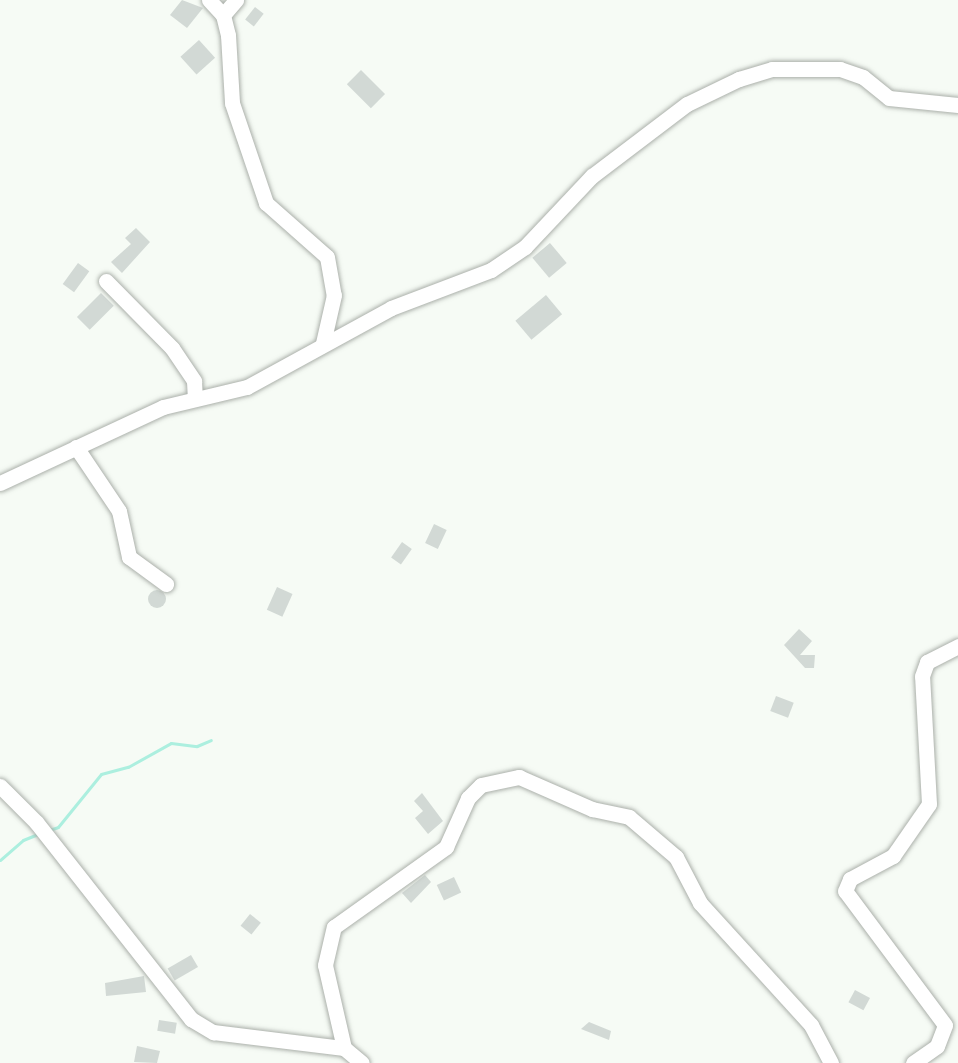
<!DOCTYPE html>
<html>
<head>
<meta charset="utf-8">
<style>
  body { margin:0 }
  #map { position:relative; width:958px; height:1063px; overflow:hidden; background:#f6fbf5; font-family:"Source Sans 3",sans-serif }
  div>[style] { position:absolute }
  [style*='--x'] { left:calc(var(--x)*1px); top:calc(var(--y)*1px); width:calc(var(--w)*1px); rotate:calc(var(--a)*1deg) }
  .stream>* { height:3px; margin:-1.5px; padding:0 1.5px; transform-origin:1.5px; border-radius:1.5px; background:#acefdf }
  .building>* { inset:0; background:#d2d9d5; transform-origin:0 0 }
  .round { border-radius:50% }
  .roads { filter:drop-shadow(0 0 2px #abb0aa) drop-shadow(0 0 2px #abb0aa) }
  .minor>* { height:15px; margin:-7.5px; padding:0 7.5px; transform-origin:7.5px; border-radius:7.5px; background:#fff }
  span { translate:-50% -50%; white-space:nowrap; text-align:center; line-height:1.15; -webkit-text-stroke:6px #f6fbf5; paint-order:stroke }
</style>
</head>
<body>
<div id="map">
  <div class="stream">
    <i style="--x:49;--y:830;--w:9;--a:-18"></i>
    <i style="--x:58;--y:827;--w:68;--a:-50.9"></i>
    <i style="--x:101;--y:774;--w:28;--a:-15"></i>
    <i style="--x:128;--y:767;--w:49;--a:-29.2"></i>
    <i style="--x:171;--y:743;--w:26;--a:7"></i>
    <i style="--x:197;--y:746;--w:15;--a:-23"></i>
    <i style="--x:0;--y:860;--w:30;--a:-41"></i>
    <i style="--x:23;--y:840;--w:18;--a:-22"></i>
  </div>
  <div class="building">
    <i style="clip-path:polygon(182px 0,203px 8px,187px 28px,170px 15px)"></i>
    <i style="left:255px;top:7px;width:11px;height:16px;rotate:38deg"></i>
    <i style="left:199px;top:40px;width:24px;height:25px;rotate:48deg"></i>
    <i style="left:361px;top:70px;width:34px;height:20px;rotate:45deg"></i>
    <i style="clip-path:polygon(136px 228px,150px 242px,122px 273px,111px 262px,131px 244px,125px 238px)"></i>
    <i style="left:550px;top:243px;width:26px;height:23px;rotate:50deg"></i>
    <i style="left:78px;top:263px;width:14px;height:26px;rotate:36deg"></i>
    <i style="left:101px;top:293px;width:18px;height:34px;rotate:45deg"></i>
    <i style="left:546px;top:295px;width:25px;height:40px;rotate:50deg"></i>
    <i style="left:434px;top:524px;width:14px;height:21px;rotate:25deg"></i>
    <i style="left:402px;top:542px;width:12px;height:19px;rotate:35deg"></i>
    <i style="left:277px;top:587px;width:17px;height:25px;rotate:24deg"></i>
    <i class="round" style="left:148px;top:590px;width:18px;height:18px"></i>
    <i style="clip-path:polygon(799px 629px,812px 641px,800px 655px,815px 655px,814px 668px,805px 668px,784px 645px)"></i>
    <i style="left:776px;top:696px;width:19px;height:16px;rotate:21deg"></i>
    <i style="clip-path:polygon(422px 793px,443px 821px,428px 834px,415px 818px,423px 811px,414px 801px)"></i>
    <i style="clip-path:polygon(425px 875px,431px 882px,411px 903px,402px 893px)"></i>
    <i style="left:454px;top:877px;width:17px;height:19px;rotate:65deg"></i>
    <i style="left:250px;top:914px;width:14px;height:15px;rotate:39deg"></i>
    <i style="left:191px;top:955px;width:14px;height:27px;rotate:60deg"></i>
    <i style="clip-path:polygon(144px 976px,146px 992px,106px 996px,105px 983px)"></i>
    <i style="left:855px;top:990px;width:17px;height:14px;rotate:28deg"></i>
    <i style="left:159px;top:1020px;width:18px;height:11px;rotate:9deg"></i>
    <i style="clip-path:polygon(589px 1022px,611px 1031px,609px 1040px,581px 1029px)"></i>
    <i style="clip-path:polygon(137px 1046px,160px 1051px,157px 1063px,134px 1062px)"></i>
  </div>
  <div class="roads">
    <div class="minor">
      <i style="--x:209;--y:0;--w:21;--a:47"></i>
      <i style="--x:223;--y:15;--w:21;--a:76"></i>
      <i style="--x:228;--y:35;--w:68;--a:86.6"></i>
      <i style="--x:232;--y:103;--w:106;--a:71.2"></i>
      <i style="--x:266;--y:203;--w:81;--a:41.5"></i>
      <i style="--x:327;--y:257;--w:39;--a:80"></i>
      <i style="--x:334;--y:295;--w:49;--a:102.9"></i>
      <i style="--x:223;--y:15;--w:20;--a:-49"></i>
      <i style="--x:106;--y:281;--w:94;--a:45.4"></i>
      <i style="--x:172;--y:348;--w:40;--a:56"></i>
      <i style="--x:194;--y:381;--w:17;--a:87"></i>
      <i style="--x:76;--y:447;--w:77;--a:56.1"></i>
      <i style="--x:119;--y:511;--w:47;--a:77.7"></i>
      <i style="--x:129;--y:557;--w:46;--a:36.1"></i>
      <i style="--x:0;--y:483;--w:180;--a:-25"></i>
      <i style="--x:163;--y:407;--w:86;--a:-13.4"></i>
      <i style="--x:247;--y:387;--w:164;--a:-28.7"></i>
      <i style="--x:391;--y:308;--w:107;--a:-20.8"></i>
      <i style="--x:491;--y:270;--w:41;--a:-34.1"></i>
      <i style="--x:525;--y:247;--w:98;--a:-46.7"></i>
      <i style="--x:592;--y:176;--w:119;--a:-37.2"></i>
      <i style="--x:687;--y:104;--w:58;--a:-25.7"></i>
      <i style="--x:739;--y:79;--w:34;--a:-17"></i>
      <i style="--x:772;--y:69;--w:68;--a:0"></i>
      <i style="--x:840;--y:69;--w:24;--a:19"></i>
      <i style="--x:863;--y:77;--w:33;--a:39"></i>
      <i style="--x:889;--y:98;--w:69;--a:5.8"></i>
      <i style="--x:0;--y:786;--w:51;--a:45"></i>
      <i style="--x:36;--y:822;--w:251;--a:51.8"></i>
      <i style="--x:191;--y:1019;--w:26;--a:31"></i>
      <i style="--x:213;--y:1032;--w:132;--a:7"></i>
      <i style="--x:344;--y:1048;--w:23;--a:40"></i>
      <i style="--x:344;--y:1048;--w:85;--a:-102.9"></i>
      <i style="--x:325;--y:965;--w:39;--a:-77"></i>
      <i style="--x:334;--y:927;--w:138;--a:-35.5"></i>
      <i style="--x:446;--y:847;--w:54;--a:-65.8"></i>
      <i style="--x:468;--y:798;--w:18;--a:-45"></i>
      <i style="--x:481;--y:785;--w:39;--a:-12"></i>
      <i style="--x:519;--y:777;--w:80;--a:23.7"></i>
      <i style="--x:592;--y:809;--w:38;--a:12"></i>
      <i style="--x:629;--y:817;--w:62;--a:40.4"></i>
      <i style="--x:676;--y:857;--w:52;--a:62.4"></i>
      <i style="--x:700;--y:903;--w:165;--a:47.7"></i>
      <i style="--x:811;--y:1025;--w:43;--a:62.2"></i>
      <i style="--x:913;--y:1063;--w:29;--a:-35"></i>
      <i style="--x:937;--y:1046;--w:22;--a:-69"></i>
      <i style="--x:945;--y:1025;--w:167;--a:-126.7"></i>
      <i style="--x:845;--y:891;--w:13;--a:-67"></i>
      <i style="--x:850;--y:879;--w:49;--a:-28.1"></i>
      <i style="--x:893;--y:856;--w:63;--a:-55.3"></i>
      <i style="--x:929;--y:804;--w:128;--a:-93.1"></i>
      <i style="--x:922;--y:676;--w:15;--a:-70"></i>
      <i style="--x:927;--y:662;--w:35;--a:-27"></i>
    </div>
  </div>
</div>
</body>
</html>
